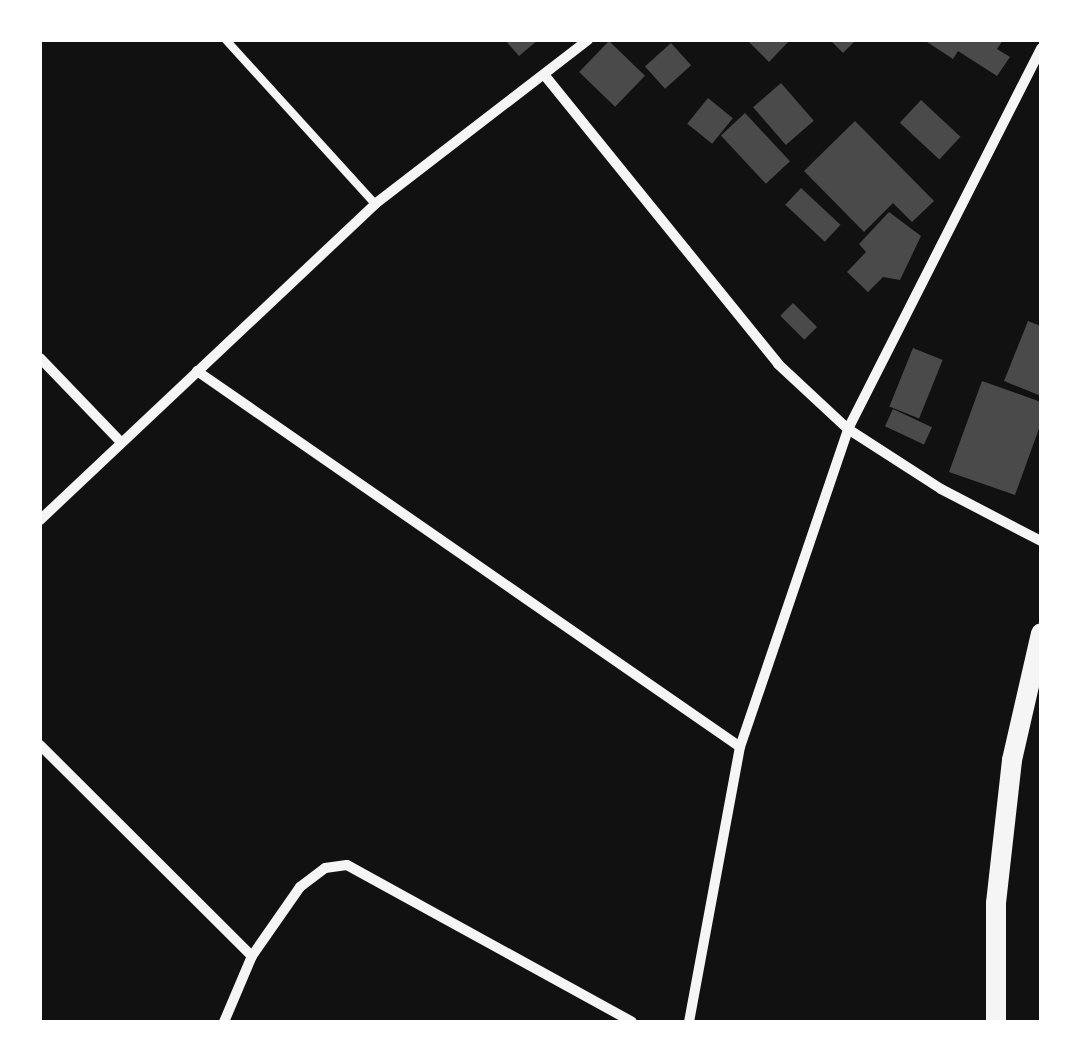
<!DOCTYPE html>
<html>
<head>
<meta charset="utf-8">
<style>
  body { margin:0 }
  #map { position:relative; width:1081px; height:1062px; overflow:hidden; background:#111; font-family:Lora,serif }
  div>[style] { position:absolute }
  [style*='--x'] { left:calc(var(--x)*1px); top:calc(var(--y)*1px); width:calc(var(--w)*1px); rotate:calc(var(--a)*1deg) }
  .building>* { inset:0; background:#4a4a4a; transform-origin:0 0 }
  .service>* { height:8px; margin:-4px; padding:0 4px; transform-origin:4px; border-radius:4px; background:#f5f5f5 }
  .minor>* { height:10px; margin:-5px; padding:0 5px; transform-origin:5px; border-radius:5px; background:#f5f5f5 }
  .secondary>* { height:20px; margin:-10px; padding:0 10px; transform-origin:10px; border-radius:10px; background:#f5f5f5 }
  span { translate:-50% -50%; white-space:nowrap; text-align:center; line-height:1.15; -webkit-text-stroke:10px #fff; paint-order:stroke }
  .frame { position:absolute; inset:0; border:42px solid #fff; pointer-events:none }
</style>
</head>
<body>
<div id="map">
  <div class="building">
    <i style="clip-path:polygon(505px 40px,538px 40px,519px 56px)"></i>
    <i style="clip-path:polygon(747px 40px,790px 40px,769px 62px)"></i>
    <i style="clip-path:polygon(830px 40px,856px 40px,843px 53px)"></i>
    <i style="clip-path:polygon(924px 40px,1003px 40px,997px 49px,1010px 57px,997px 76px,958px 51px,953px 59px)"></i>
    <i style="left:609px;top:41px;width:50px;height:43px;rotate:44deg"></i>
    <i style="left:671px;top:43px;width:30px;height:35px;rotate:48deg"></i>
    <i style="left:781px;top:83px;width:50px;height:37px;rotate:49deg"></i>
    <i style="left:708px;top:98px;width:32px;height:33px;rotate:39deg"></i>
    <i style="left:921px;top:100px;width:54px;height:31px;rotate:43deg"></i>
    <i style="left:745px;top:113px;width:66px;height:33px;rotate:47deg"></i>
    <i style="clip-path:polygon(855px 121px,934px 201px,912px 222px,893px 203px,864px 232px,804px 171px)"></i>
    <i style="left:801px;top:188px;width:54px;height:23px;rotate:43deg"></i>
    <i style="clip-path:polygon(889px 212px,921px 236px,900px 280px,883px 277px,868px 292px,847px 272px,866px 252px,859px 244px)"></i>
    <i style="left:793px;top:303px;width:34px;height:18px;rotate:45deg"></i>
    <i style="clip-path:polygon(1028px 321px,1041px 326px,1041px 396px,1004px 381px)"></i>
    <i style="left:913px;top:348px;width:32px;height:63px;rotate:22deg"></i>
    <i style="clip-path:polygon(982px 381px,1041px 402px,1041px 423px,1015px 495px,949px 472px)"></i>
    <i style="left:893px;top:409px;width:43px;height:19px;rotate:25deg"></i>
  </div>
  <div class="service">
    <i style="--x:226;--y:40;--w:222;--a:47.7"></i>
  </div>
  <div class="minor">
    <i style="--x:546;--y:77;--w:369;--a:51"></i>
    <i style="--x:778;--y:364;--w:96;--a:42.9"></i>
    <i style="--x:848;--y:429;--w:111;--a:32.8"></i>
    <i style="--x:941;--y:489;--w:113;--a:27.5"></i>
    <i style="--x:40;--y:358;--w:115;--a:46.1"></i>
    <i style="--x:197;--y:371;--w:660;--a:34.7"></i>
    <i style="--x:40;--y:520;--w:461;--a:-43.3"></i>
    <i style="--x:375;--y:204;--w:269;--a:-37.6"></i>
    <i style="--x:40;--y:745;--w:299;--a:44.9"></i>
    <i style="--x:252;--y:956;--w:72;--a:113"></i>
    <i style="--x:252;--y:956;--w:84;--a:-55.2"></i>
    <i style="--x:300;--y:887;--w:31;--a:-37"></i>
    <i style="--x:325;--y:868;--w:22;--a:-8"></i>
    <i style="--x:347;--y:865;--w:325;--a:28.8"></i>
    <i style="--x:689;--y:1022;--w:280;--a:-79.5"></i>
    <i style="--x:740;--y:747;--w:336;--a:-71.2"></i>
    <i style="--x:848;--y:429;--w:427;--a:-63.1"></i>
  </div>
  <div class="secondary">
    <i style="--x:996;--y:1022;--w:119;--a:-90"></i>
    <i style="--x:996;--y:903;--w:144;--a:-83.6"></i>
    <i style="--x:1012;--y:760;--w:130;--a:-77.1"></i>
  </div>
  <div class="frame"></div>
</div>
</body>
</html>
